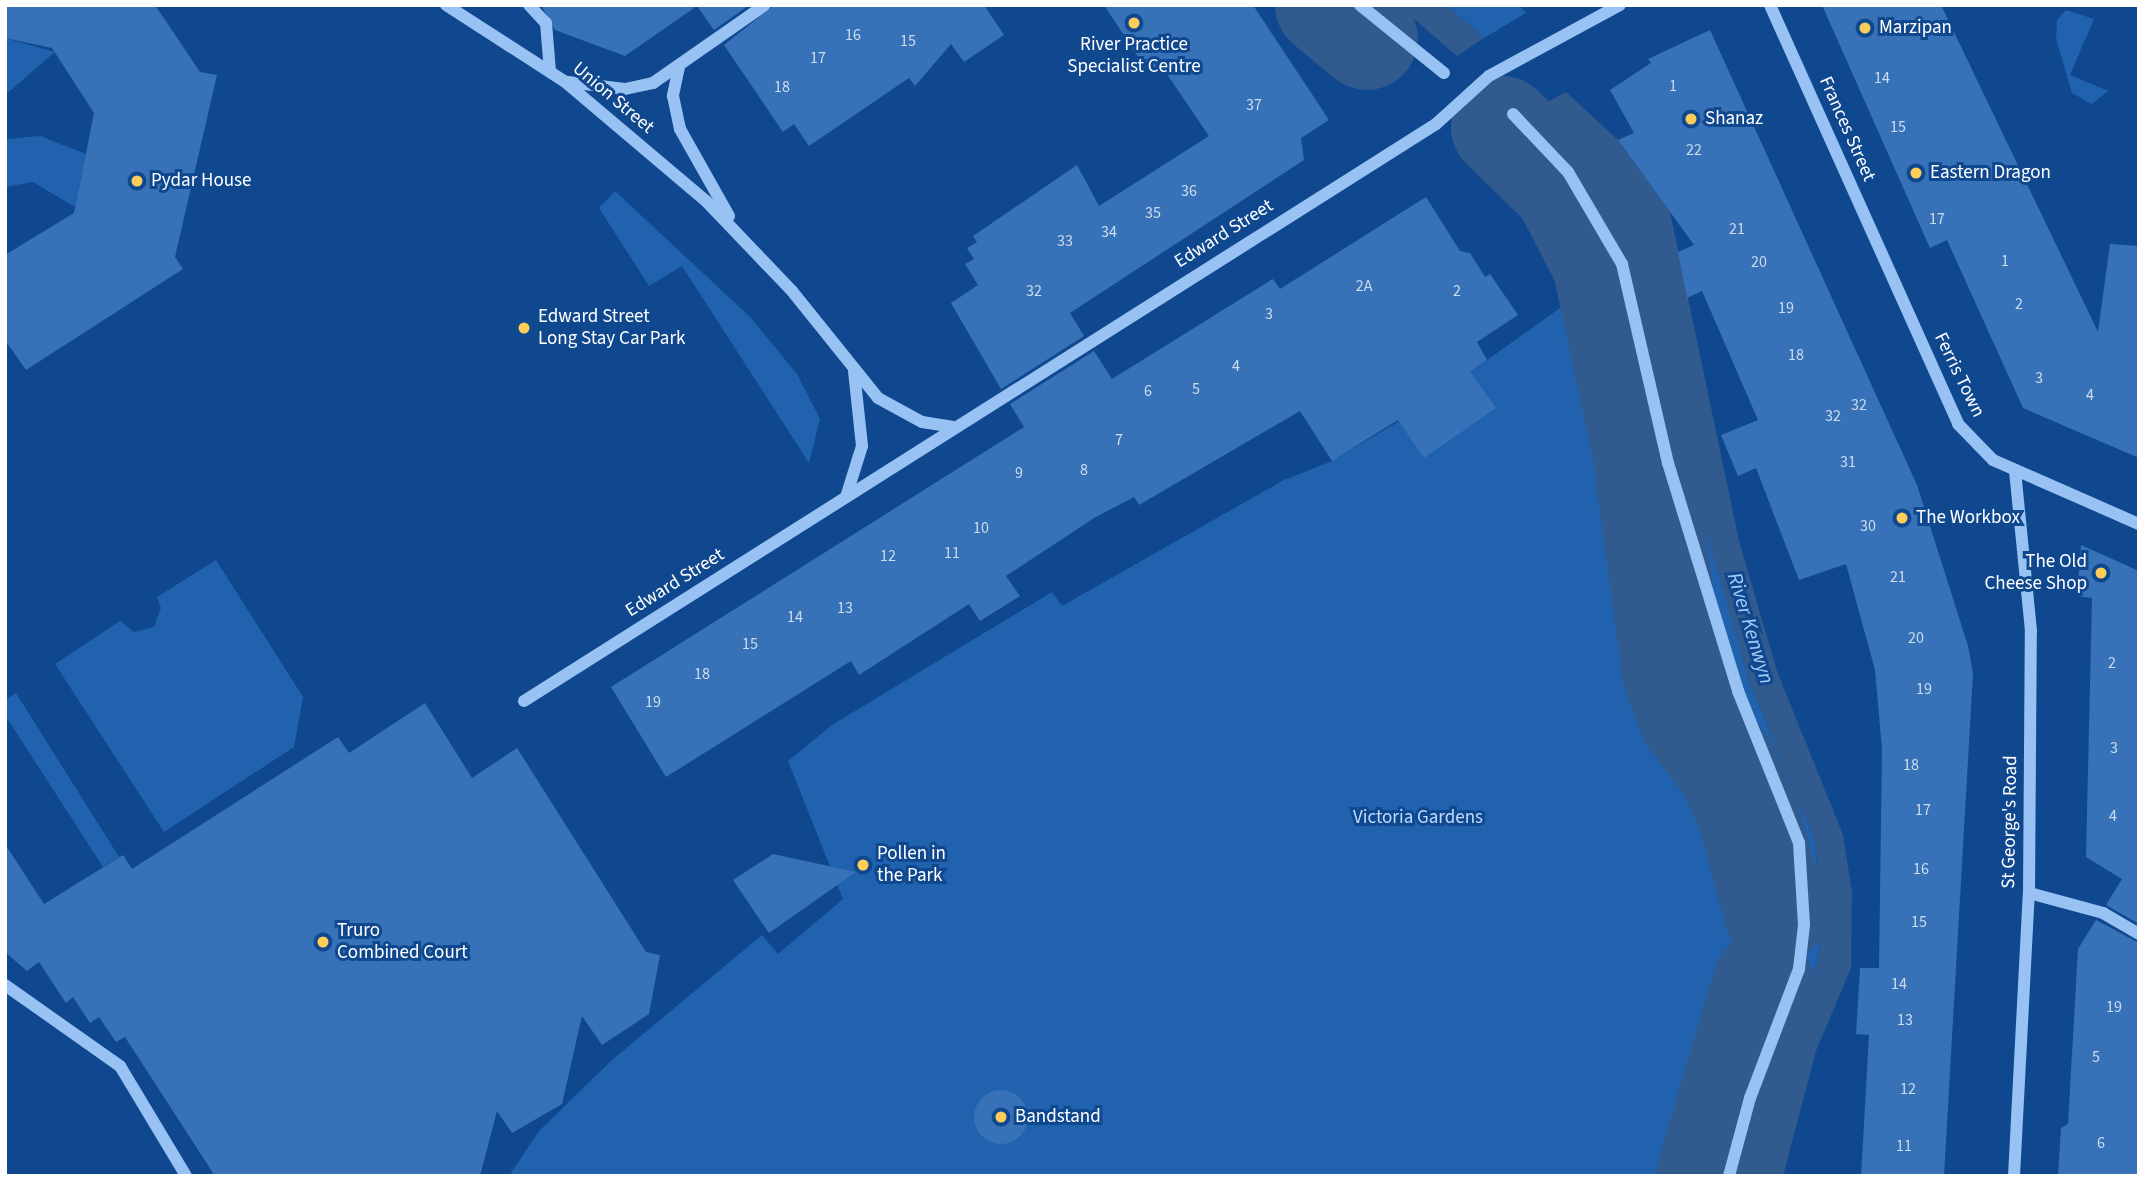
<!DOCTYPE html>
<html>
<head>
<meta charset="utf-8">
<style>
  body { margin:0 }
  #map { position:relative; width:2144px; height:1181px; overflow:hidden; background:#0f488e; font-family:"Source Sans 3",sans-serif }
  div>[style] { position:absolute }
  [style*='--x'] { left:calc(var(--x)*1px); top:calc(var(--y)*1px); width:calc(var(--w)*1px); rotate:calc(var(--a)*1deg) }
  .green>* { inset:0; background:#2162ae }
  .water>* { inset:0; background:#315b8f }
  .river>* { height:102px; margin:-51px; padding:0 51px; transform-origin:51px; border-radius:51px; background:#315b8f }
  .building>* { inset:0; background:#3772b8 }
  .round { border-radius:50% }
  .minor>* { height:12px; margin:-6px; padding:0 6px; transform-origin:6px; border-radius:6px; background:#98c2f3 }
  .dots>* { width:19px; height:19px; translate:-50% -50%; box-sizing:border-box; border:4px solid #0f488e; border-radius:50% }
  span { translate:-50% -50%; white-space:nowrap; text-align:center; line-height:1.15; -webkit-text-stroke:6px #0f488e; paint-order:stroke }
  .number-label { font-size:16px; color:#cddced }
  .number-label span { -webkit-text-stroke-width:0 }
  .poi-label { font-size:19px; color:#fff }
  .left { translate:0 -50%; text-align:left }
  .right { translate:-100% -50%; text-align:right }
  .street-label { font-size:19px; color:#fff }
  .park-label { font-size:19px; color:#bfdcfe }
  .water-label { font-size:21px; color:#a3ccfa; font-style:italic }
  .frame { position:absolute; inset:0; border:7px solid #fff; pointer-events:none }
</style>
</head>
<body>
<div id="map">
  <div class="green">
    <i style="clip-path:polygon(1446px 5px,1519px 5px,1526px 13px,1484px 38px)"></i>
    <i style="clip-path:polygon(2066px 10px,2094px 19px,2070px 75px,2108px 91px,2092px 104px,2072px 93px,2056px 39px,2057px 20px)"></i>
    <i style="clip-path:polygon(5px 38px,55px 52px,5px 95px)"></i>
    <i style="clip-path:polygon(40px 136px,86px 154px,75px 207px,33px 182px,5px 187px,5px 139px)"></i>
    <i style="clip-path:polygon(615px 191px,750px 317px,797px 374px,820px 419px,809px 463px,682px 266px,649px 286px,599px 208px)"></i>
    <i style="clip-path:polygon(1630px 258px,1749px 681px,1815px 841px,1821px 928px,1817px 963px,1748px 1176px,509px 1176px,539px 1131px,612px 1060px,762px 935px,778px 954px,843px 899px,788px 761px,832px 725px,1052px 592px,1062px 606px,1284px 480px,1332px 461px,1413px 413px)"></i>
    <i style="clip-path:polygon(216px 560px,303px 697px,294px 747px,164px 832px,55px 664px,120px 621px,134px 632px,154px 627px,161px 608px,157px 597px)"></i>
    <i style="clip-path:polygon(16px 693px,119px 857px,103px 867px,5px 715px,5px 700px)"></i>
  </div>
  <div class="water">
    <i style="clip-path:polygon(1398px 5px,1446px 5px,1484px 38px,1457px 56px)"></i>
    <i style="clip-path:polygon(1566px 92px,1618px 140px,1670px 212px,1739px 541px,1777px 671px,1843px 835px,1852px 892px,1851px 968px,1816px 1051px,1783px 1176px,1748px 1176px,1817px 963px,1821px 928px,1815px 841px,1749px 681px,1618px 227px,1580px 164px,1529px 112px)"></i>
  </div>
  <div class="river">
    <i style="--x:1326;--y:5;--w:53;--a:39.7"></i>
    <i style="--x:1502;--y:127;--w:87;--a:44.5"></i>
    <i style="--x:1564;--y:188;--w:85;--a:62.5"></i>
    <i style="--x:1603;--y:263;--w:191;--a:77.9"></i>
    <i style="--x:1643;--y:450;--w:225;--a:82.3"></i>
    <i style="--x:1673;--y:673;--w:48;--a:69.3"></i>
    <i style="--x:1690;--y:718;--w:65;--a:53.1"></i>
    <i style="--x:1729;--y:770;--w:50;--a:66.5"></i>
    <i style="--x:1749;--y:816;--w:101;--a:75.1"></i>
    <i style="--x:1707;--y:1176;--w:200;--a:-73.7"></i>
  </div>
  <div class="building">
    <i style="clip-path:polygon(5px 5px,155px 5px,200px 72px,217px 75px,175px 257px,183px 269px,26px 370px,5px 340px,5px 255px,74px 213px,94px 113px,52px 48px,5px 38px)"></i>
    <i style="clip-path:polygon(541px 5px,749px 5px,714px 30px,697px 6px,625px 56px,555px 30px)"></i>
    <i style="clip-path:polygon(774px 5px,984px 5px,1004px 35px,964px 62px,951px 44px,915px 86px,909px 78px,809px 146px,794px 124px,783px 132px,724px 45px)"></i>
    <i style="clip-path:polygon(1104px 5px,1253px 5px,1329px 120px,1301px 138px,1304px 160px,1070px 313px,1084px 336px,1001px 389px,951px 303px,978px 285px,965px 264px,974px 259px,967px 248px,977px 242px,973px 236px,1077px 165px,1099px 206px,1209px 136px,1160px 64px,1148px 72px)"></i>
    <i style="clip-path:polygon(1822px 5px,1941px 5px,2098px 332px,2110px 244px,2139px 246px,2139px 458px,2023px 408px,1947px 240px,1930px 248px)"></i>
    <i style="clip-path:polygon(1710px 30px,1917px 485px,1968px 646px,1973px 673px,1944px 1176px,1861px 1176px,1869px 1035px,1856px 1034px,1860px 968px,1879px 968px,1882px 749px,1875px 670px,1846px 564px,1799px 580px,1756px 468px,1738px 476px,1721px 435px,1758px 420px,1702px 291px,1687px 298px,1678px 252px,1694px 245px,1618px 140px,1634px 133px,1610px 90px,1651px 63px,1648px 59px)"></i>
    <i style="clip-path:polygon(1426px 197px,1460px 251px,1470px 253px,1485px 277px,1490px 274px,1518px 315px,1477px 342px,1487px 360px,1470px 372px,1496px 408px,1424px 458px,1398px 420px,1332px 461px,1300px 411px,1139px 505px,1134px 497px,1094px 518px,1006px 576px,1020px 596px,980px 621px,969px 604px,859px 675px,851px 661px,666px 777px,611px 687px,1024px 427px,1010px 404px,1094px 351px,1112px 379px,1273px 279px,1280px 289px)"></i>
    <i style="clip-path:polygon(2081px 545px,2139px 571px,2139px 924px,2106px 905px,2122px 879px,2086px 857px,2092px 598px,2077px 596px)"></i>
    <i style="clip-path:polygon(425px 703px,472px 778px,517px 748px,646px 952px,660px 955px,649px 1014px,602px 1045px,582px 1016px,562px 1104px,512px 1133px,497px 1111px,480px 1176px,215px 1176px,125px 1037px,116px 1042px,99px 1017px,90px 1023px,73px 997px,66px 1003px,39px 962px,27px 971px,5px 952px,5px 844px,44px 904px,123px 855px,132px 869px,338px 737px,349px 753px)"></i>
    <i style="clip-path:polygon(773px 854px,856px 872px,769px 933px,733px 880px)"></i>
    <i style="clip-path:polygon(2096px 920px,2139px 943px,2139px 1176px,2058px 1176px,2061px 1128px,2068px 1124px,2078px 949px)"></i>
    <i class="round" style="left:974px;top:1090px;width:54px;height:54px"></i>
  </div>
  <div class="minor">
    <i style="--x:446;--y:5;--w:140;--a:32.8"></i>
    <i style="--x:564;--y:81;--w:186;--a:40.2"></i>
    <i style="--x:706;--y:201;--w:124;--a:46.3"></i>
    <i style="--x:792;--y:291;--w:137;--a:51.2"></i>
    <i style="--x:878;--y:398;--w:50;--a:28.6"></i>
    <i style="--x:922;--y:422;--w:30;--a:9"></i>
    <i style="--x:529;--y:5;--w:25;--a:47"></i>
    <i style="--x:546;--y:23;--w:49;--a:85.3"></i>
    <i style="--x:1360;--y:5;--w:108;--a:39"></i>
    <i style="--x:1770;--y:5;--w:459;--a:65.8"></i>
    <i style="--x:1958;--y:424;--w:50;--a:45.8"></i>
    <i style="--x:1993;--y:460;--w:159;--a:23.7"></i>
    <i style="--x:679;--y:67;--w:30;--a:102"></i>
    <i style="--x:673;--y:96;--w:34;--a:78"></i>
    <i style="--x:680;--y:129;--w:100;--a:60.6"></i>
    <i style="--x:568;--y:82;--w:57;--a:7"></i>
    <i style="--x:625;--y:89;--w:29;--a:-12"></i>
    <i style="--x:653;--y:83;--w:136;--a:-34.9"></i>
    <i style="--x:1513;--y:114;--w:80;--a:46.5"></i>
    <i style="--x:1568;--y:172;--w:107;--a:59.6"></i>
    <i style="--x:1622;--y:264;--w:204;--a:77"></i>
    <i style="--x:1668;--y:463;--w:239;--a:72.9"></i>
    <i style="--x:1738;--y:691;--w:164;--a:68.1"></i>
    <i style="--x:1799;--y:843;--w:82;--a:86.5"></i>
    <i style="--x:1804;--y:925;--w:44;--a:96.5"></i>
    <i style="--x:1799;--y:969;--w:138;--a:110.8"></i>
    <i style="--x:1750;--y:1098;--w:81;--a:105.1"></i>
    <i style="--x:846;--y:497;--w:53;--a:-72.6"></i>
    <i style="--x:862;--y:446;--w:75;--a:-96.1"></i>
    <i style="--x:524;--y:701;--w:1079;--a:-32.32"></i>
    <i style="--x:1436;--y:124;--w:72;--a:-42.2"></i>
    <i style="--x:1489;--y:76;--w:149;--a:-28.5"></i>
    <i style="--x:2029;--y:893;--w:77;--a:15.1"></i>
    <i style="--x:2103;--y:913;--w:42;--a:30.3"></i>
    <i style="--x:5;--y:985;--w:141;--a:35.2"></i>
    <i style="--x:120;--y:1066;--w:128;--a:59"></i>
    <i style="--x:2014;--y:1176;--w:283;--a:-87"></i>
    <i style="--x:2029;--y:893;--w:262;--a:-89.6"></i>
    <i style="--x:2031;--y:631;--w:162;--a:-95.7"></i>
  </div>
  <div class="dots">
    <i style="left:1134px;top:23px;background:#ffce59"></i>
    <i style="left:1865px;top:28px;background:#ffce59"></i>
    <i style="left:1691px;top:119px;background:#ffce59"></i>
    <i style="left:1916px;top:173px;background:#ffce59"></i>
    <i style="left:137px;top:181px;background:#ffce59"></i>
    <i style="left:524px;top:328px;background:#ffce59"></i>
    <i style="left:1902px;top:518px;background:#ffce59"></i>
    <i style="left:2101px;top:573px;background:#ffce59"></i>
    <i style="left:863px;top:865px;background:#ffce59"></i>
    <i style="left:323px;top:942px;background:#ffce59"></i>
    <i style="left:1001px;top:1117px;background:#ffce59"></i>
  </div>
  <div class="number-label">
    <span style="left:853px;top:35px">16</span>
    <span style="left:908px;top:41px">15</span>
    <span style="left:818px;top:58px">17</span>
    <span style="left:1882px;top:78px">14</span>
    <span style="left:1673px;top:86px">1</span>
    <span style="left:782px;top:87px">18</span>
    <span style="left:1254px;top:105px">37</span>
    <span style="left:1898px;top:127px">15</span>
    <span style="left:1694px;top:150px">22</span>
    <span style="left:1189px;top:191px">36</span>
    <span style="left:1153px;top:213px">35</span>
    <span style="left:1937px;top:219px">17</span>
    <span style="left:1737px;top:229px">21</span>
    <span style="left:1109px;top:232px">34</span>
    <span style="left:1065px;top:241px">33</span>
    <span style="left:2005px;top:261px">1</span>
    <span style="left:1759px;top:262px">20</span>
    <span style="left:1364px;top:286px">2A</span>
    <span style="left:1034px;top:291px">32</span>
    <span style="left:1457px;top:291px">2</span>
    <span style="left:2019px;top:304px">2</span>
    <span style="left:1786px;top:308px">19</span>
    <span style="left:1269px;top:314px">3</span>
    <span style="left:1796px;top:355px">18</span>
    <span style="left:1236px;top:366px">4</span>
    <span style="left:2039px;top:378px">3</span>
    <span style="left:1196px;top:389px">5</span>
    <span style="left:1148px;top:391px">6</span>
    <span style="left:2090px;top:395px">4</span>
    <span style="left:1859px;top:405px">32</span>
    <span style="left:1833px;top:416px">32</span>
    <span style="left:1119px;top:440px">7</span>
    <span style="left:1848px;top:462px">31</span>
    <span style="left:1084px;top:470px">8</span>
    <span style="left:1019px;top:473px">9</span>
    <span style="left:1868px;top:526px">30</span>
    <span style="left:981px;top:528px">10</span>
    <span style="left:952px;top:553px">11</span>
    <span style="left:888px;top:556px">12</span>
    <span style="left:1898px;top:577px">21</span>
    <span style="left:845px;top:608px">13</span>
    <span style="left:795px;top:617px">14</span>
    <span style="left:1916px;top:638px">20</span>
    <span style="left:750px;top:644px">15</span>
    <span style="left:2112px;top:663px">2</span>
    <span style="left:702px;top:674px">18</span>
    <span style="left:1924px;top:689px">19</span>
    <span style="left:653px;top:702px">19</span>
    <span style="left:2114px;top:748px">3</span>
    <span style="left:1911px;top:765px">18</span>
    <span style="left:1923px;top:810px">17</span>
    <span style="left:2113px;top:816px">4</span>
    <span style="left:1921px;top:869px">16</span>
    <span style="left:1919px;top:922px">15</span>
    <span style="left:1899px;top:984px">14</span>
    <span style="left:2114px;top:1007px">19</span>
    <span style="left:1905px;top:1020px">13</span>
    <span style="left:2096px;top:1057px">5</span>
    <span style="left:1908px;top:1089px">12</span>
    <span style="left:2101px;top:1143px">6</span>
    <span style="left:1904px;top:1146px">11</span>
  </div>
  <div class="poi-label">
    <span class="left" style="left:1879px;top:28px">Marzipan</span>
    <span style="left:1134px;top:56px">River Practice<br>Specialist Centre</span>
    <span class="left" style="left:1705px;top:119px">Shanaz</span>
    <span class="left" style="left:1930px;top:173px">Eastern Dragon</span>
    <span class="left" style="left:151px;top:181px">Pydar House</span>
    <span class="left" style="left:538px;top:328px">Edward Street<br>Long Stay Car Park</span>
    <span class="left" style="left:1916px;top:518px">The Workbox</span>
    <span class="right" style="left:2087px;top:573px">The Old<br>Cheese Shop</span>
    <span class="left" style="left:877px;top:865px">Pollen in<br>the Park</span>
    <span class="left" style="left:337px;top:942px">Truro<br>Combined Court</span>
    <span class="left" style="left:1015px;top:1117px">Bandstand</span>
  </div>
  <div class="street-label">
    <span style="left:613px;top:98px;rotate:40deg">Union Street</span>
    <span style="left:1847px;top:129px;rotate:66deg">Frances Street</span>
    <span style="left:1224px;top:234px;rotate:-32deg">Edward Street</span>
    <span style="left:1959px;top:375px;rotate:64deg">Ferris Town</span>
    <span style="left:675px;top:583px;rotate:-32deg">Edward Street</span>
    <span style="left:2010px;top:822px;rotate:-89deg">St George's Road</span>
  </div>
  <div class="park-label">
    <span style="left:1418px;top:818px">Victoria Gardens</span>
  </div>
  <div class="water-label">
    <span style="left:1751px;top:628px;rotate:73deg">River Kenwyn</span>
  </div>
  <div class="frame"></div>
</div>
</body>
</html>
